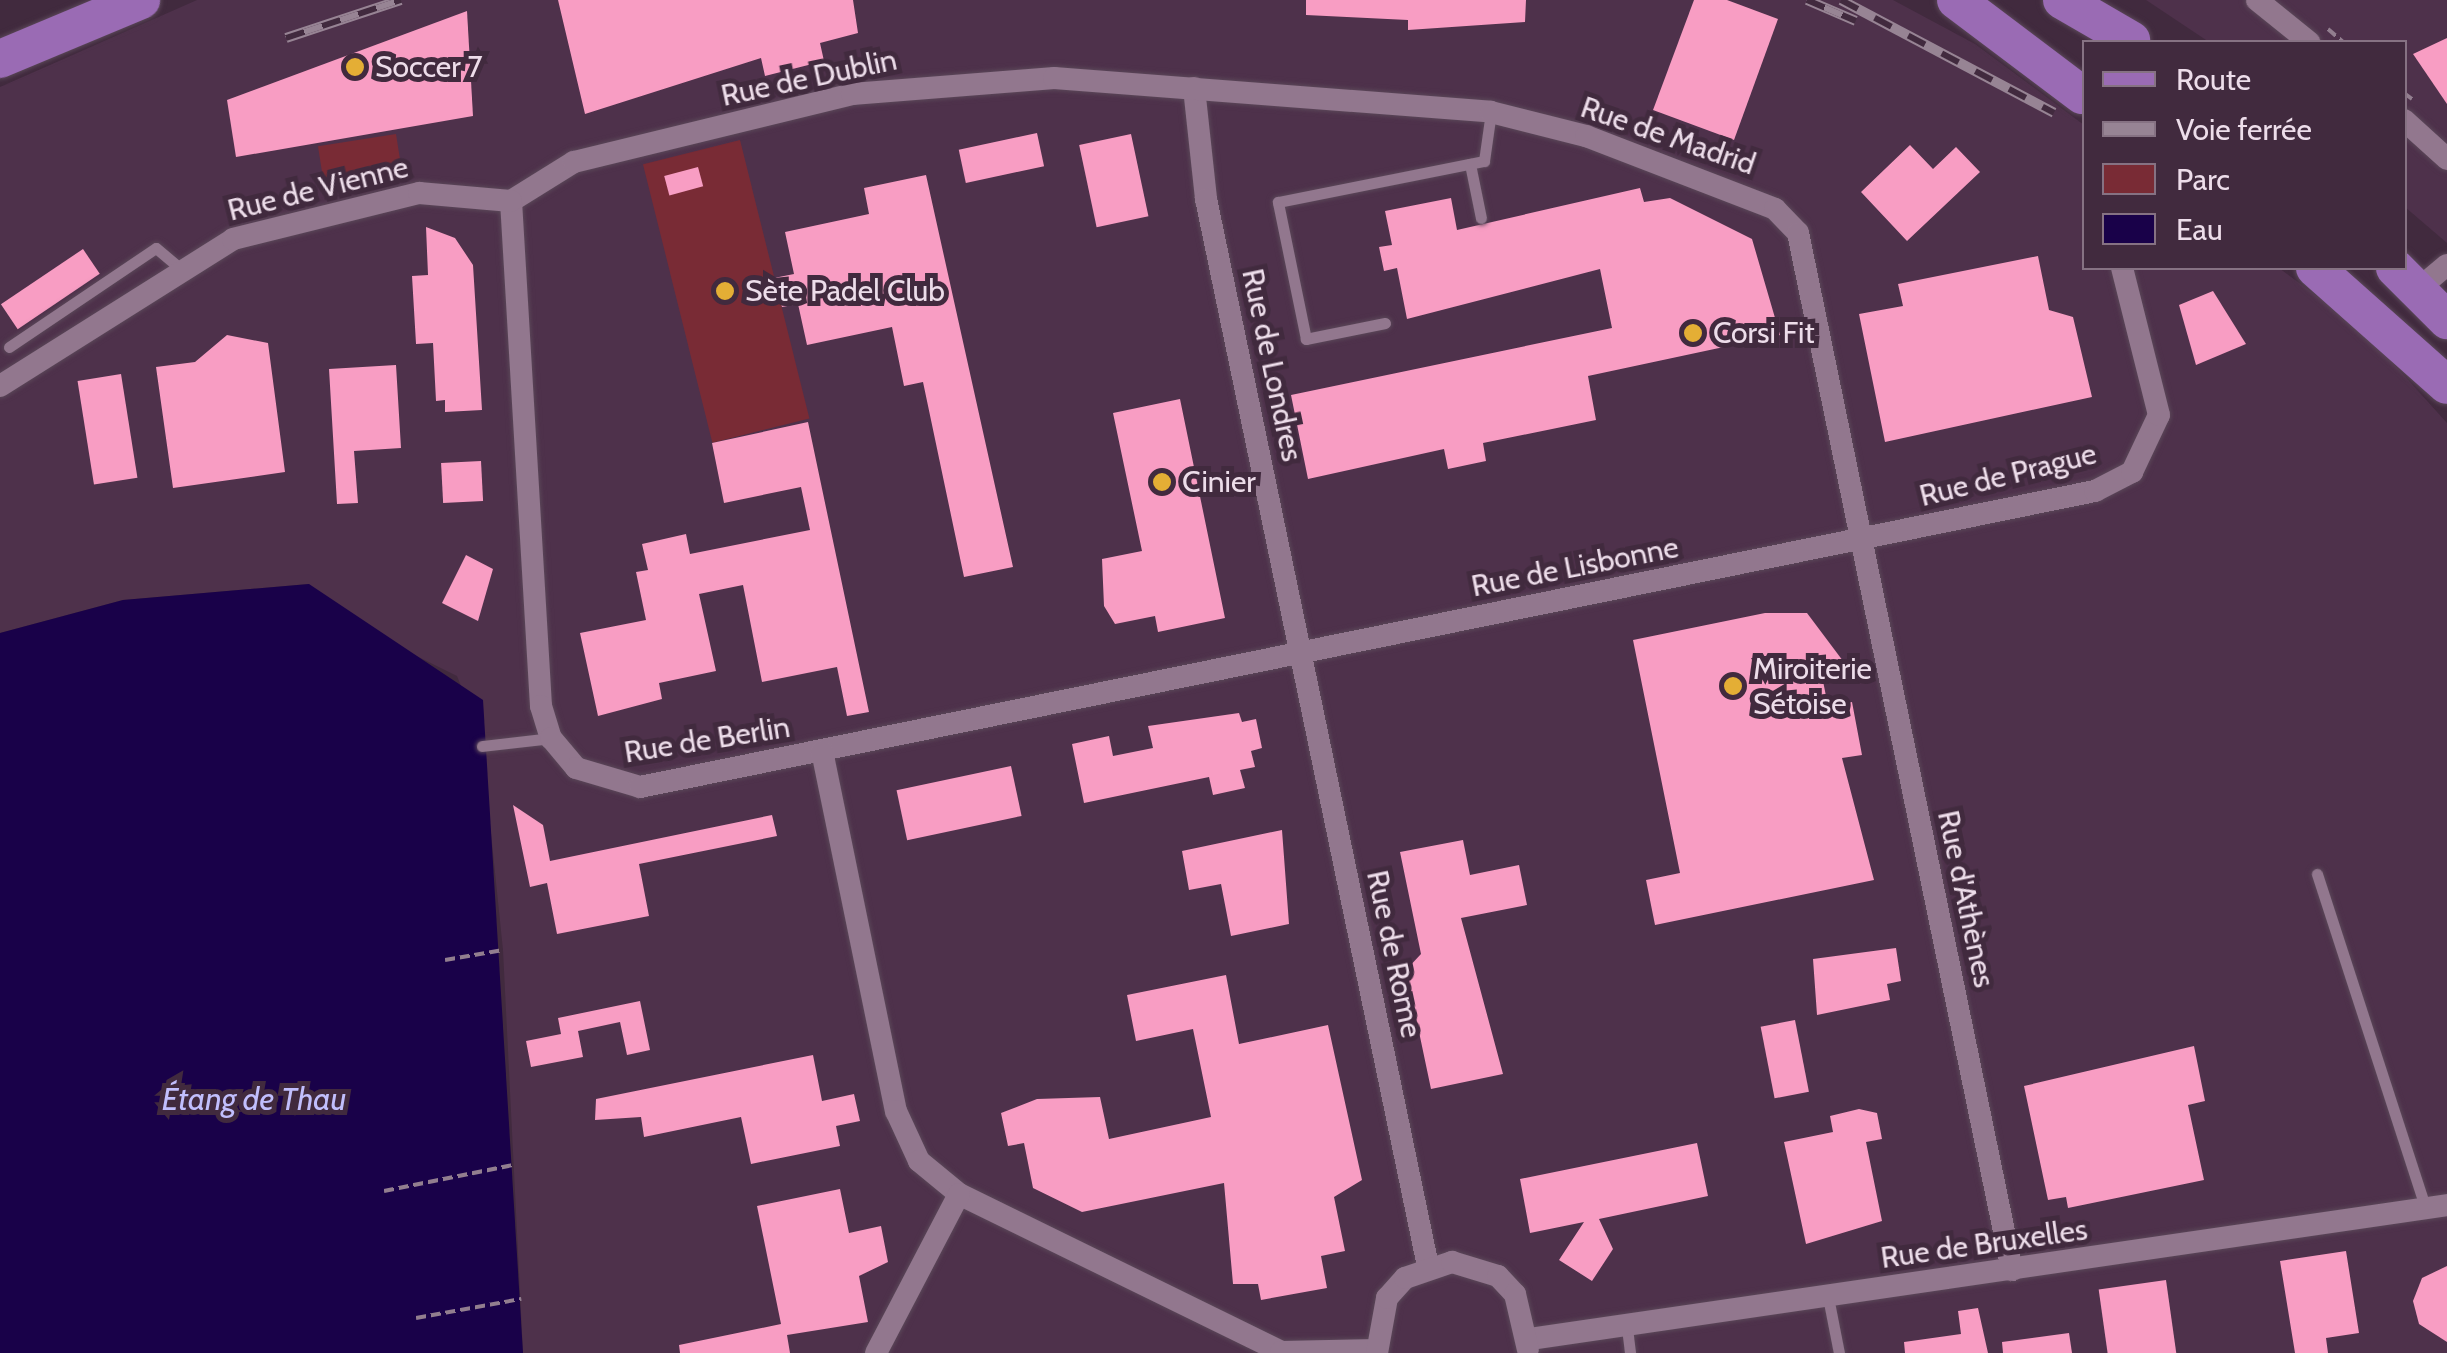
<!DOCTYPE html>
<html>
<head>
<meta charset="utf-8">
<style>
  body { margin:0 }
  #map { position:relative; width:2447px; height:1353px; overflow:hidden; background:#412a3e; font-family:Cabin,sans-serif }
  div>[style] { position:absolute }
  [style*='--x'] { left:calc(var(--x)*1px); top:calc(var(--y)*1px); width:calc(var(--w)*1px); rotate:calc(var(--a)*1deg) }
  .built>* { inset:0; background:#4e314b }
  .green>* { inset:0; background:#792b35; transform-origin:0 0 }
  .water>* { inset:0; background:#190149 }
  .building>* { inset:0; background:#f89dc3; transform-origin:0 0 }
  .path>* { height:4px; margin-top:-2px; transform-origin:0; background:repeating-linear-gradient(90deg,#927e8f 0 10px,transparent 0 15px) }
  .roads { filter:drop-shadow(0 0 2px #5a4758) drop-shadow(0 0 2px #5a4758) }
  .service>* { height:11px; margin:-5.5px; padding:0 5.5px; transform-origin:5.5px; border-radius:5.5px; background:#92778e }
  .minor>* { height:22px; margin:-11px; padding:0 11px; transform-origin:11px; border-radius:11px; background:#92778e }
  .primary>* { height:38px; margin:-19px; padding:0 19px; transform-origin:19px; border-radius:19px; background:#9a6bb4 }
  .rail>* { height:10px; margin-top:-5px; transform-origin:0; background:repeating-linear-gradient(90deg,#412a3e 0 19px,#978494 0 38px); box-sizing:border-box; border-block:2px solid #978494 }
  .dots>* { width:28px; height:28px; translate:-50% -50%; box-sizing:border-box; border:5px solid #412a3e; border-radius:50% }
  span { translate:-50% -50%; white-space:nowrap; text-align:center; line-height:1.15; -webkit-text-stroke:10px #412a3e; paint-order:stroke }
  .poi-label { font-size:30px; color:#edddea }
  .left { translate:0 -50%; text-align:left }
  .street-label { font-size:30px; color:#edddea }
  .water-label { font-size:32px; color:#c1befd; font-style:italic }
  .legend { position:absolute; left:2082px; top:40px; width:325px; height:230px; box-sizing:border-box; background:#412a3e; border:2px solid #867283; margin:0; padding:12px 18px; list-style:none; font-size:30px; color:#edddea }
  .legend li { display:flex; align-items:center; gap:20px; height:50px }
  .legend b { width:50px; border:2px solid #867283 }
</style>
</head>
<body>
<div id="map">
  <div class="built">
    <i style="clip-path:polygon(197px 0,1893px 0,1975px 44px,2084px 125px,2084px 268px,2279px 268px,2363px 330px,2447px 423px,2447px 1353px,523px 1353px,503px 950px,481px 736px,457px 676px,380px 638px,308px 584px,123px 600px,0 633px,0 87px)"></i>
    <i style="clip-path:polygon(2146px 0,2447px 0,2447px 243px,2405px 207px,2404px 42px,2209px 42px)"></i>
  </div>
  <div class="green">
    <i style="left:396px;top:134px;width:45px;height:79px;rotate:81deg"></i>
    <i style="left:740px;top:140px;width:287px;height:100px;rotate:76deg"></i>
  </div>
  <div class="water">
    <i style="clip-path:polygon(309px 584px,483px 700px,523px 1353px,0 1353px,0 633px,123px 600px)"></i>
  </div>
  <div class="building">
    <i style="clip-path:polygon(558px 0,853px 0,858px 33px,820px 43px,824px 61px,765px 76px,761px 58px,585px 114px)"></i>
    <i style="clip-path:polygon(1306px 0,1526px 0,1525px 22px,1408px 30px,1408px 20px,1306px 15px)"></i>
    <i style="clip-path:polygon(1694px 0,1727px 0,1778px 19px,1734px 140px,1653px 110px)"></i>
    <i style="clip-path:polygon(467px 11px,473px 116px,236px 157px,227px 100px)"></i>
    <i style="clip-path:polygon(2447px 38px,2447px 104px,2413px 54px)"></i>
    <i style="left:1037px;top:133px;width:34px;height:80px;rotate:78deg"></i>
    <i style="left:1131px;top:134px;width:84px;height:53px;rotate:78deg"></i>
    <i style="clip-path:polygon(1910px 145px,1933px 169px,1956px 147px,1980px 172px,1907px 241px,1861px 192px)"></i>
    <i style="left:698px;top:167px;width:20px;height:35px;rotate:75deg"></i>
    <i style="clip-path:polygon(926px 175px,1013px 567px,964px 577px,923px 382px,904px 386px,892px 327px,807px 345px,798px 304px,782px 307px,774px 278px,794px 274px,785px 232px,869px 214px,864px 188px)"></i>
    <i style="clip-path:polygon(1640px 188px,1644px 202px,1670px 198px,1752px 239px,1780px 335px,1588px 376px,1596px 420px,1483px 443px,1486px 461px,1448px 469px,1444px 449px,1308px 479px,1291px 395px,1612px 328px,1600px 269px,1407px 319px,1397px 268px,1384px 271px,1379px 247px,1392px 245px,1385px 211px,1451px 198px,1457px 230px)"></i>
    <i style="clip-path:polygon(426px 227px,455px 238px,473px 265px,482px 410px,445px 412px,445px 400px,436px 401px,433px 343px,416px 344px,412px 276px,428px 275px)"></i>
    <i style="left:83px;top:249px;width:30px;height:99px;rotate:56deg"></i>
    <i style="clip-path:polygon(2038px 256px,2049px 310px,2073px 317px,2092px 397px,1885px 442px,1859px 314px,1903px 306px,1898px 284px)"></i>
    <i style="clip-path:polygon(2213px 291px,2246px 344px,2196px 365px,2179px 305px)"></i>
    <i style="clip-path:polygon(227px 335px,268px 343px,285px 472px,173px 488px,156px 367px,195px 362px)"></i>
    <i style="clip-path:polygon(396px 365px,401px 448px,354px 451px,358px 503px,337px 504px,329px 369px)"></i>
    <i style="left:121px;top:374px;width:105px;height:44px;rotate:81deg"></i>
    <i style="clip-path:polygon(1180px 399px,1225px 618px,1158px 632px,1155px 616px,1115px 624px,1104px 606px,1102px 559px,1142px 551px,1113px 413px)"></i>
    <i style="clip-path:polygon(808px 422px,869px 712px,847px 716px,837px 667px,762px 682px,743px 585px,699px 594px,716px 671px,659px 683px,662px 699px,598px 716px,580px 633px,646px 620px,636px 572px,648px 570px,642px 544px,686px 534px,690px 554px,810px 530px,801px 487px,724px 503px,712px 443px)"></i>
    <i style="left:481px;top:461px;width:40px;height:40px;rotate:87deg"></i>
    <i style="clip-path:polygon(466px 555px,493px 569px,478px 621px,442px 603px)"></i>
    <i style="clip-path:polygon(1765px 613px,1807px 613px,1843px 661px,1820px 666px,1828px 706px,1852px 702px,1862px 755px,1842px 758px,1874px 880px,1655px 925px,1646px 880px,1680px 873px,1633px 640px)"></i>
    <i style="clip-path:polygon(1239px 713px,1242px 722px,1256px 719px,1262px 748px,1251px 751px,1255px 767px,1240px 770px,1245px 788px,1213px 795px,1209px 777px,1084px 803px,1072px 744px,1109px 736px,1113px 756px,1153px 748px,1148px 726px)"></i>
    <i style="left:1011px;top:766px;width:51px;height:117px;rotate:78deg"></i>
    <i style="clip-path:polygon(513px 805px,543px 825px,550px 861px,772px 815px,777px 836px,639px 864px,649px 916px,557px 934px,547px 883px,530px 887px)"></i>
    <i style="clip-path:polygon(1282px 830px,1289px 924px,1231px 936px,1221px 884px,1189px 890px,1182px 851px)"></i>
    <i style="clip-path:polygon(1463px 840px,1470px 875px,1519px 865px,1527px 905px,1461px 918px,1503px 1074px,1431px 1089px,1406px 970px,1421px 954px,1400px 852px)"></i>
    <i style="clip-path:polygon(1896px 948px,1901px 981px,1887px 984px,1890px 1000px,1817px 1015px,1813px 959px)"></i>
    <i style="clip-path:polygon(1226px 975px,1239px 1044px,1328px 1025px,1362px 1180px,1334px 1197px,1345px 1251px,1321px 1256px,1327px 1288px,1261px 1300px,1258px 1284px,1233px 1284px,1224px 1183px,1082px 1212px,1033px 1188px,1024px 1143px,1008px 1146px,1001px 1113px,1037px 1099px,1100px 1097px,1109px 1139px,1211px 1117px,1193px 1029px,1136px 1041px,1127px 995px)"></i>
    <i style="clip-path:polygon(640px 1001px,650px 1050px,627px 1055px,620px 1022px,578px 1031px,583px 1057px,531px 1067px,526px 1041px,561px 1034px,558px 1018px)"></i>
    <i style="left:1795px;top:1020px;width:73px;height:35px;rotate:79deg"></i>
    <i style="clip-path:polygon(2194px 1046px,2205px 1101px,2188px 1105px,2204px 1180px,2068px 1208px,2066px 1197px,2048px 1200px,2024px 1086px)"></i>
    <i style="clip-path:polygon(813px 1055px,822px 1101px,854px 1094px,860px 1121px,836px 1126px,840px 1146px,751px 1164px,741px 1117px,644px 1137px,641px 1117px,595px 1120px,596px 1099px)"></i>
    <i style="clip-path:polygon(1859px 1109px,1877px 1113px,1882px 1139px,1866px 1142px,1882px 1221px,1806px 1244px,1784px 1142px,1833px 1132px,1830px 1116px)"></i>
    <i style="clip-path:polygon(1697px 1143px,1708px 1196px,1599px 1219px,1613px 1249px,1592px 1281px,1559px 1260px,1584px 1222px,1530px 1233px,1520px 1179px)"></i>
    <i style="clip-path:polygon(840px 1189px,849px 1233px,881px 1226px,888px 1262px,859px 1276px,868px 1322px,787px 1335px,790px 1353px,680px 1353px,679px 1345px,781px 1324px,757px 1206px)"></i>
    <i style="clip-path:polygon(2346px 1251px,2359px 1333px,2326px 1338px,2328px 1353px,2295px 1353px,2280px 1261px)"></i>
    <i style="clip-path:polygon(2447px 1266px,2447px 1342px,2419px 1324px,2413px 1301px,2422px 1278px)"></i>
    <i style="left:2166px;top:1280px;width:74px;height:68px;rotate:82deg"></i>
    <i style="clip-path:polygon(1978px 1308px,1988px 1353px,1905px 1353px,1904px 1342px,1961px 1334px,1958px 1311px)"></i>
    <i style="clip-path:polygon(2069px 1333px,2072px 1353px,2003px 1353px,2002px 1342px)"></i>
  </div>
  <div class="path">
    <i style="--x:2328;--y:29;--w:20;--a:41"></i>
    <i style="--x:2404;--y:93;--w:10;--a:37"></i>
    <i style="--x:445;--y:960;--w:59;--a:-9.8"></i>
    <i style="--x:384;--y:1191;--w:132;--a:-11.4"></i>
    <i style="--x:416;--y:1318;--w:107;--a:-10.3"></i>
  </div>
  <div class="roads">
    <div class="service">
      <i style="--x:1470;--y:164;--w:55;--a:78.5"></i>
      <i style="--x:1385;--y:323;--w:81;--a:168.6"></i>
      <i style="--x:1306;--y:339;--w:140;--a:-101.6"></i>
      <i style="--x:1278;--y:202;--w:210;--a:-11.3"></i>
      <i style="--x:1484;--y:161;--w:49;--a:-81.9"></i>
      <i style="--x:9;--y:347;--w:177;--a:-34"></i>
      <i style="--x:156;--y:248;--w:31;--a:40"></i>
      <i style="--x:482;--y:746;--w:69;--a:-6.6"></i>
      <i style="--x:2317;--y:874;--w:352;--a:72"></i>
      <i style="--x:1828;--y:1297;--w:57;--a:78.9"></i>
      <i style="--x:1627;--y:1328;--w:25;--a:83"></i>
    </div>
    <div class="minor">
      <i style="--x:2257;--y:0;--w:67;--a:38.9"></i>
      <i style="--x:1194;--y:88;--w:112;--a:83.8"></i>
      <i style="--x:1206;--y:199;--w:1090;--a:78.25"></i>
      <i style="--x:2404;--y:120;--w:58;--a:42.2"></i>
      <i style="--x:511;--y:201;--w:74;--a:-31.8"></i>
      <i style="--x:574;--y:162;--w:286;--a:-13.7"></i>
      <i style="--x:852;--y:94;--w:203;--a:-4.5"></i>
      <i style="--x:1054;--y:78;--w:438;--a:4.4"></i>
      <i style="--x:1491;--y:112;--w:98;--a:14.2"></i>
      <i style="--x:1586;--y:136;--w:203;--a:21.1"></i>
      <i style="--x:1775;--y:209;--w:33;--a:46"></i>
      <i style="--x:1798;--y:233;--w:1059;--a:78.34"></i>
      <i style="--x:511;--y:201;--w:506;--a:86.6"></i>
      <i style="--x:541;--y:706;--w:34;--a:73"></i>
      <i style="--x:551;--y:738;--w:39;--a:50"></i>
      <i style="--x:576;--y:768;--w:67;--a:16.5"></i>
      <i style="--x:640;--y:787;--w:1485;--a:-11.5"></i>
      <i style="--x:2095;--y:491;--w:42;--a:-27.2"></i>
      <i style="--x:2132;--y:472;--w:63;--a:-64.7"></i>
      <i style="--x:2159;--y:415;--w:152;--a:-104.1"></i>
      <i style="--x:2417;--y:290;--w:39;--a:-40"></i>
      <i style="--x:0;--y:386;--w:275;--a:-32.2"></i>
      <i style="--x:233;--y:239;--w:192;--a:-13.9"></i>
      <i style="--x:419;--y:193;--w:92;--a:5"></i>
      <i style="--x:822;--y:751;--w:368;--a:78.4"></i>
      <i style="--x:896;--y:1111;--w:55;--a:65.3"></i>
      <i style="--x:919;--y:1161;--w:52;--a:39.5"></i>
      <i style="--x:959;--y:1194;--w:359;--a:26.1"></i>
      <i style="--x:1281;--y:1352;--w:95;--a:-1.2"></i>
      <i style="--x:1530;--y:1339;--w:927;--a:-8.31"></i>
      <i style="--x:876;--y:1353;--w:179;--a:-62.4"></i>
      <i style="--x:1377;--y:1353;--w:56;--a:-79.7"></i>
      <i style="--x:1387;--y:1298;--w:27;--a:-48"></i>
      <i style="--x:1405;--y:1278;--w:50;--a:-18.8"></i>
      <i style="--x:1452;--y:1262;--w:48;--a:16.9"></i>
      <i style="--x:1498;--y:1276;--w:25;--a:47"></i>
      <i style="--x:1515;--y:1294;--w:57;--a:76.9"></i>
    </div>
    <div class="primary">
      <i style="--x:1956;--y:0;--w:158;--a:37"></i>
      <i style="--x:2062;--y:0;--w:80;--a:30.1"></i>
      <i style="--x:0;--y:59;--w:153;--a:-22.7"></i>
      <i style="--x:2315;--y:268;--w:176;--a:41.6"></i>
      <i style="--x:2395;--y:268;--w:74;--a:45"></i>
    </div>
  </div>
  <div class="rail">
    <i style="--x:1807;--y:0;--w:53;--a:23.2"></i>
    <i style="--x:1841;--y:0;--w:241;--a:27.9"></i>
    <i style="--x:286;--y:38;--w:121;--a:-18.3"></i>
  </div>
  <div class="dots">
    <i style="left:355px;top:67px;background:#e4ae35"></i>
    <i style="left:725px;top:291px;background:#e4ae35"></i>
    <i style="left:1693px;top:333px;background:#e4ae35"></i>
    <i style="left:1162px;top:482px;background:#e4ae35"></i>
    <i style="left:1733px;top:686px;background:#e4ae35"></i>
  </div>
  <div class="poi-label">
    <span class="left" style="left:375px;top:67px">Soccer 7</span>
    <span class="left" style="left:745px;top:291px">Sète Padel Club</span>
    <span class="left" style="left:1713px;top:333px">Corsi Fit</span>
    <span class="left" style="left:1182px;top:482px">Cinier</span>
    <span class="left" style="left:1753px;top:686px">Miroiterie<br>Sétoise</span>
  </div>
  <div class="street-label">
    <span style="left:809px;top:78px;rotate:-12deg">Rue de Dublin</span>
    <span style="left:1668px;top:136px;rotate:19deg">Rue de Madrid</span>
    <span style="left:318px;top:189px;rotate:-14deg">Rue de Vienne</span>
    <span style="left:1272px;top:365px;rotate:78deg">Rue de Londres</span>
    <span style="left:2008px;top:475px;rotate:-14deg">Rue de Prague</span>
    <span style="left:1575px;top:567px;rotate:-11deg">Rue de Lisbonne</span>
    <span style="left:707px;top:740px;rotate:-9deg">Rue de Berlin</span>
    <span style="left:1966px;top:899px;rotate:78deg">Rue d'Athènes</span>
    <span style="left:1394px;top:954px;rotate:78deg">Rue de Rome</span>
    <span style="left:1984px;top:1244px;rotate:-8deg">Rue de Bruxelles</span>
  </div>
  <div class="water-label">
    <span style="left:254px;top:1099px">Étang de Thau</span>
  </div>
  <ul class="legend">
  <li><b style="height:12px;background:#9a6bb4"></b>Route</li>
  <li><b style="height:12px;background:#978494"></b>Voie ferrée</li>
  <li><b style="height:28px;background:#792b35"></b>Parc</li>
  <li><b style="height:28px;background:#190149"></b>Eau</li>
  </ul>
</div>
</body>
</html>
